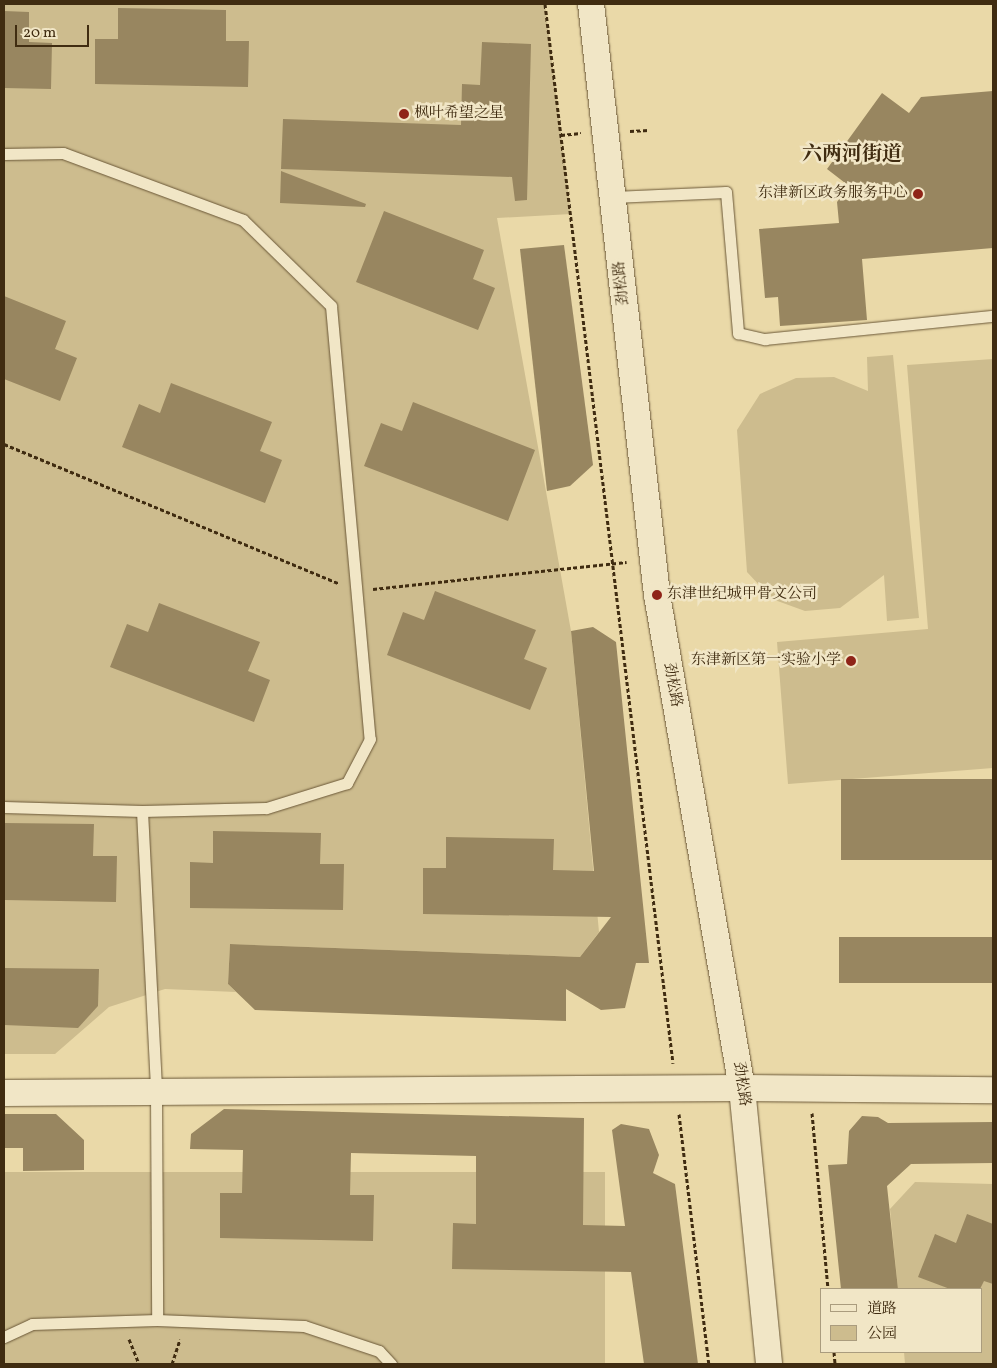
<!DOCTYPE html>
<html>
<head>
<meta charset="utf-8">
<style>
  body { margin:0 }
  #map { position:relative; width:997px; height:1368px; overflow:hidden; background:#ead9a8; font-family:Vollkorn,"Noto Serif SC",serif }
  div>[style] { position:absolute }
  [style*='--x'] { left:calc(var(--x)*1px); top:calc(var(--y)*1px); width:calc(var(--w)*1px); rotate:calc(var(--a)*1deg) }
  .green>* { inset:0; background:#cdbc8e; transform-origin:0 0 }
  .building>* { inset:0; background:#988660; transform-origin:0 0 }
  .path>* { height:3px; margin-top:-1.5px; transform-origin:0; background:repeating-linear-gradient(90deg,#402c11 0 4px,transparent 0 6.5px) }
  .roads { filter:drop-shadow(0 0 1px #6a5737) drop-shadow(0 0 1px #6a5737) }
  .service>* { height:11px; margin:-5.5px; padding:0 5.5px; transform-origin:5.5px; border-radius:5.5px; background:#f1e6c6 }
  .tertiary>* { height:26px; margin:-13px; padding:0 13px; transform-origin:13px; border-radius:13px; background:#f1e6c6 }
  .dots>* { width:14px; height:14px; translate:-50% -50%; box-sizing:border-box; border:2px solid #f1e6c6; border-radius:50% }
  span { translate:-50% -50%; white-space:nowrap; text-align:center; line-height:1.15; -webkit-text-stroke:5px #f1e6c6; paint-order:stroke }
  .poi-label { font-size:15px; color:#402c11 }
  .left { translate:0 -50%; text-align:left }
  .right { translate:-100% -50%; text-align:right }
  .street-label { font-size:15px; color:#402c11 }
  .district-label { font-size:20px; color:#402c11; font-weight:700 }
  .frame { position:absolute; inset:0; border:5px solid #402c11; pointer-events:none }
  .legend { position:absolute; left:820px; top:1288px; width:162px; height:65px; box-sizing:border-box; background:#f1e6c6; border:1px solid #aa9c7e; margin:0; padding:6px 9px; list-style:none; font-size:15px; color:#402c11 }
  .legend li { display:flex; align-items:center; gap:10px; height:25px }
  .legend b { width:25px; border:1px solid #aa9c7e }
  .scale { position:absolute; left:15px; top:25px; width:74px; height:22px; box-sizing:border-box; border:2px solid #402c11; border-top:0; padding-left:6px; font-size:15px; line-height:18px; white-space:nowrap; color:#402c11; -webkit-text-stroke:4px #f1e6c6; paint-order:stroke }
</style>
</head>
<body>
<div id="map">
  <div class="green">
    <i style="clip-path:polygon(4px 4px,545px 4px,571px 214px,497px 218px,571px 631px,599px 932px,580px 957px,230px 944px,228px 984px,236px 992px,165px 989px,109px 1007px,55px 1054px,4px 1054px)"></i>
    <i style="clip-path:polygon(893px 355px,919px 618px,887px 621px,884px 575px,840px 608px,805px 611px,772px 599px,747px 572px,737px 430px,760px 394px,796px 378px,834px 377px,868px 391px,867px 357px)"></i>
    <i style="clip-path:polygon(993px 359px,993px 768px,788px 784px,777px 642px,928px 629px,907px 365px)"></i>
    <i style="left:4px;top:1172px;width:601px;height:192px"></i>
    <i style="clip-path:polygon(915px 1182px,993px 1184px,993px 1364px,905px 1364px,904px 1352px,981px 1352px,981px 1289px,898px 1289px,890px 1209px)"></i>
  </div>
  <div class="building">
    <i style="clip-path:polygon(118px 8px,226px 10px,226px 41px,249px 41px,248px 87px,95px 84px,95px 39px,118px 39px)"></i>
    <i style="clip-path:polygon(4px 11px,29px 12px,29px 42px,52px 43px,51px 89px,4px 88px)"></i>
    <i style="clip-path:polygon(482px 42px,531px 44px,527px 200px,515px 201px,512px 177px,281px 169px,283px 119px,461px 125px,462px 84px,480px 85px)"></i>
    <i style="clip-path:polygon(993px 91px,993px 248px,862px 259px,867px 320px,780px 326px,778px 297px,765px 298px,759px 229px,839px 223px,837px 202px,849px 186px,827px 169px,882px 93px,909px 113px,921px 97px)"></i>
    <i style="clip-path:polygon(281px 171px,366px 204px,365px 207px,280px 203px)"></i>
    <i style="clip-path:polygon(384px 211px,484px 250px,473px 279px,495px 288px,478px 330px,356px 282px)"></i>
    <i style="clip-path:polygon(564px 245px,593px 465px,570px 486px,547px 491px,520px 249px)"></i>
    <i style="clip-path:polygon(4px 296px,66px 321px,55px 349px,77px 358px,60px 401px,4px 379px)"></i>
    <i style="clip-path:polygon(171px 383px,272px 422px,260px 451px,282px 460px,265px 503px,122px 447px,139px 404px,160px 413px)"></i>
    <i style="clip-path:polygon(413px 402px,535px 450px,508px 521px,364px 466px,381px 423px,402px 431px)"></i>
    <i style="clip-path:polygon(435px 591px,536px 630px,524px 659px,547px 668px,530px 710px,387px 655px,403px 612px,424px 620px)"></i>
    <i style="clip-path:polygon(159px 603px,260px 642px,248px 671px,270px 680px,254px 722px,110px 667px,127px 624px,148px 632px)"></i>
    <i style="clip-path:polygon(593px 627px,616px 642px,649px 963px,636px 963px,625px 1008px,601px 1010px,566px 989px,566px 1021px,255px 1010px,228px 984px,230px 944px,580px 957px,611px 917px,423px 914px,423px 868px,446px 868px,446px 837px,554px 839px,553px 870px,594px 871px,571px 631px)"></i>
    <i style="left:993px;top:779px;width:81px;height:152px;rotate:90deg"></i>
    <i style="clip-path:polygon(4px 823px,94px 824px,93px 856px,117px 856px,116px 902px,4px 900px)"></i>
    <i style="clip-path:polygon(213px 831px,321px 833px,320px 864px,344px 864px,343px 910px,190px 908px,190px 862px,213px 863px)"></i>
    <i style="left:993px;top:937px;width:46px;height:154px;rotate:90deg"></i>
    <i style="clip-path:polygon(4px 968px,99px 969px,98px 1006px,78px 1028px,4px 1025px)"></i>
    <i style="clip-path:polygon(224px 1109px,584px 1118px,583px 1225px,625px 1226px,612px 1130px,621px 1124px,649px 1129px,659px 1155px,653px 1173px,675px 1184px,698px 1364px,644px 1364px,631px 1272px,452px 1269px,453px 1223px,476px 1224px,476px 1156px,351px 1153px,350px 1195px,374px 1195px,373px 1241px,220px 1238px,220px 1193px,242px 1193px,243px 1150px,190px 1149px,191px 1134px)"></i>
    <i style="clip-path:polygon(4px 1114px,56px 1114px,84px 1140px,84px 1170px,23px 1171px,23px 1148px,4px 1148px)"></i>
    <i style="clip-path:polygon(862px 1116px,878px 1117px,888px 1123px,993px 1122px,993px 1163px,911px 1164px,887px 1186px,898px 1289px,841px 1289px,828px 1165px,847px 1164px,849px 1131px)"></i>
    <i style="clip-path:polygon(967px 1214px,993px 1224px,993px 1284px,984px 1281px,980px 1289px,950px 1289px,918px 1277px,935px 1234px,956px 1243px)"></i>
  </div>
  <div class="path">
    <i style="--x:545;--y:4;--w:1067;--a:83.11"></i>
    <i style="--x:630;--y:131;--w:19;--a:-3"></i>
    <i style="--x:561;--y:135;--w:20;--a:-6"></i>
    <i style="--x:4;--y:444;--w:362;--a:22.6"></i>
    <i style="--x:373;--y:589;--w:255;--a:-6.1"></i>
    <i style="--x:812;--y:1113;--w:177;--a:84.8"></i>
    <i style="--x:679;--y:1114;--w:252;--a:83.2"></i>
    <i style="--x:129;--y:1339;--w:27;--a:68"></i>
    <i style="--x:834;--y:1352;--w:12;--a:85"></i>
    <i style="--x:172;--y:1364;--w:26;--a:-72"></i>
  </div>
  <div class="roads">
    <div class="service">
      <i style="--x:4;--y:154;--w:59;--a:-1"></i>
      <i style="--x:63;--y:153;--w:192;--a:20.4"></i>
      <i style="--x:243;--y:220;--w:123;--a:44.3"></i>
      <i style="--x:331;--y:306;--w:435;--a:84.9"></i>
      <i style="--x:370;--y:739;--w:50;--a:117.6"></i>
      <i style="--x:347;--y:783;--w:85;--a:162.8"></i>
      <i style="--x:266;--y:808;--w:124;--a:178.6"></i>
      <i style="--x:142;--y:811;--w:138;--a:-178.3"></i>
      <i style="--x:613;--y:197;--w:113;--a:-2.5"></i>
      <i style="--x:726;--y:192;--w:142;--a:85.1"></i>
      <i style="--x:738;--y:333;--w:28;--a:13"></i>
      <i style="--x:765;--y:339;--w:229;--a:-5.8"></i>
      <i style="--x:142;--y:811;--w:281;--a:87.1"></i>
      <i style="--x:156;--y:1092;--w:228;--a:89.7"></i>
      <i style="--x:4;--y:1337;--w:31;--a:-25"></i>
      <i style="--x:32;--y:1324;--w:125;--a:-1.8"></i>
      <i style="--x:157;--y:1320;--w:147;--a:2.3"></i>
      <i style="--x:304;--y:1326;--w:79;--a:18.4"></i>
      <i style="--x:379;--y:1351;--w:18;--a:47"></i>
    </div>
    <div class="tertiary">
      <i style="--x:591;--y:4;--w:595;--a:83.63"></i>
      <i style="--x:657;--y:595;--w:500;--a:80.22"></i>
      <i style="--x:742;--y:1088;--w:277;--a:84.4"></i>
      <i style="--x:4;--y:1093;--w:738;--a:-0.39"></i>
      <i style="--x:742;--y:1088;--w:251;--a:0.5"></i>
    </div>
  </div>
  <div class="dots">
    <i style="left:404px;top:114px;background:#8f2418"></i>
    <i style="left:918px;top:194px;background:#8f2418"></i>
    <i style="left:657px;top:595px;background:#8f2418"></i>
    <i style="left:851px;top:661px;background:#8f2418"></i>
  </div>
  <div class="poi-label">
    <span class="left" style="left:414px;top:114px">枫叶希望之星</span>
    <span class="right" style="left:908px;top:194px">东津新区政务服务中心</span>
    <span class="left" style="left:667px;top:595px">东津世纪城甲骨文公司</span>
    <span class="right" style="left:841px;top:661px">东津新区第一实验小学</span>
  </div>
  <div class="street-label">
    <span style="left:622px;top:283px;rotate:-96deg">劲松路</span>
    <span style="left:672px;top:685px;rotate:80deg">劲松路</span>
    <span style="left:741px;top:1084px;rotate:82deg">劲松路</span>
  </div>
  <div class="district-label">
    <span style="left:852px;top:155px">六两河街道</span>
  </div>
  <div class="frame"></div>
  <ul class="legend">
  <li><b style="height:6px;background:#f1e6c6"></b>道路</li>
  <li><b style="height:14px;background:#cdbc8e"></b>公园</li>
  </ul>
  <div class="scale">20 m</div>
</div>
</body>
</html>
